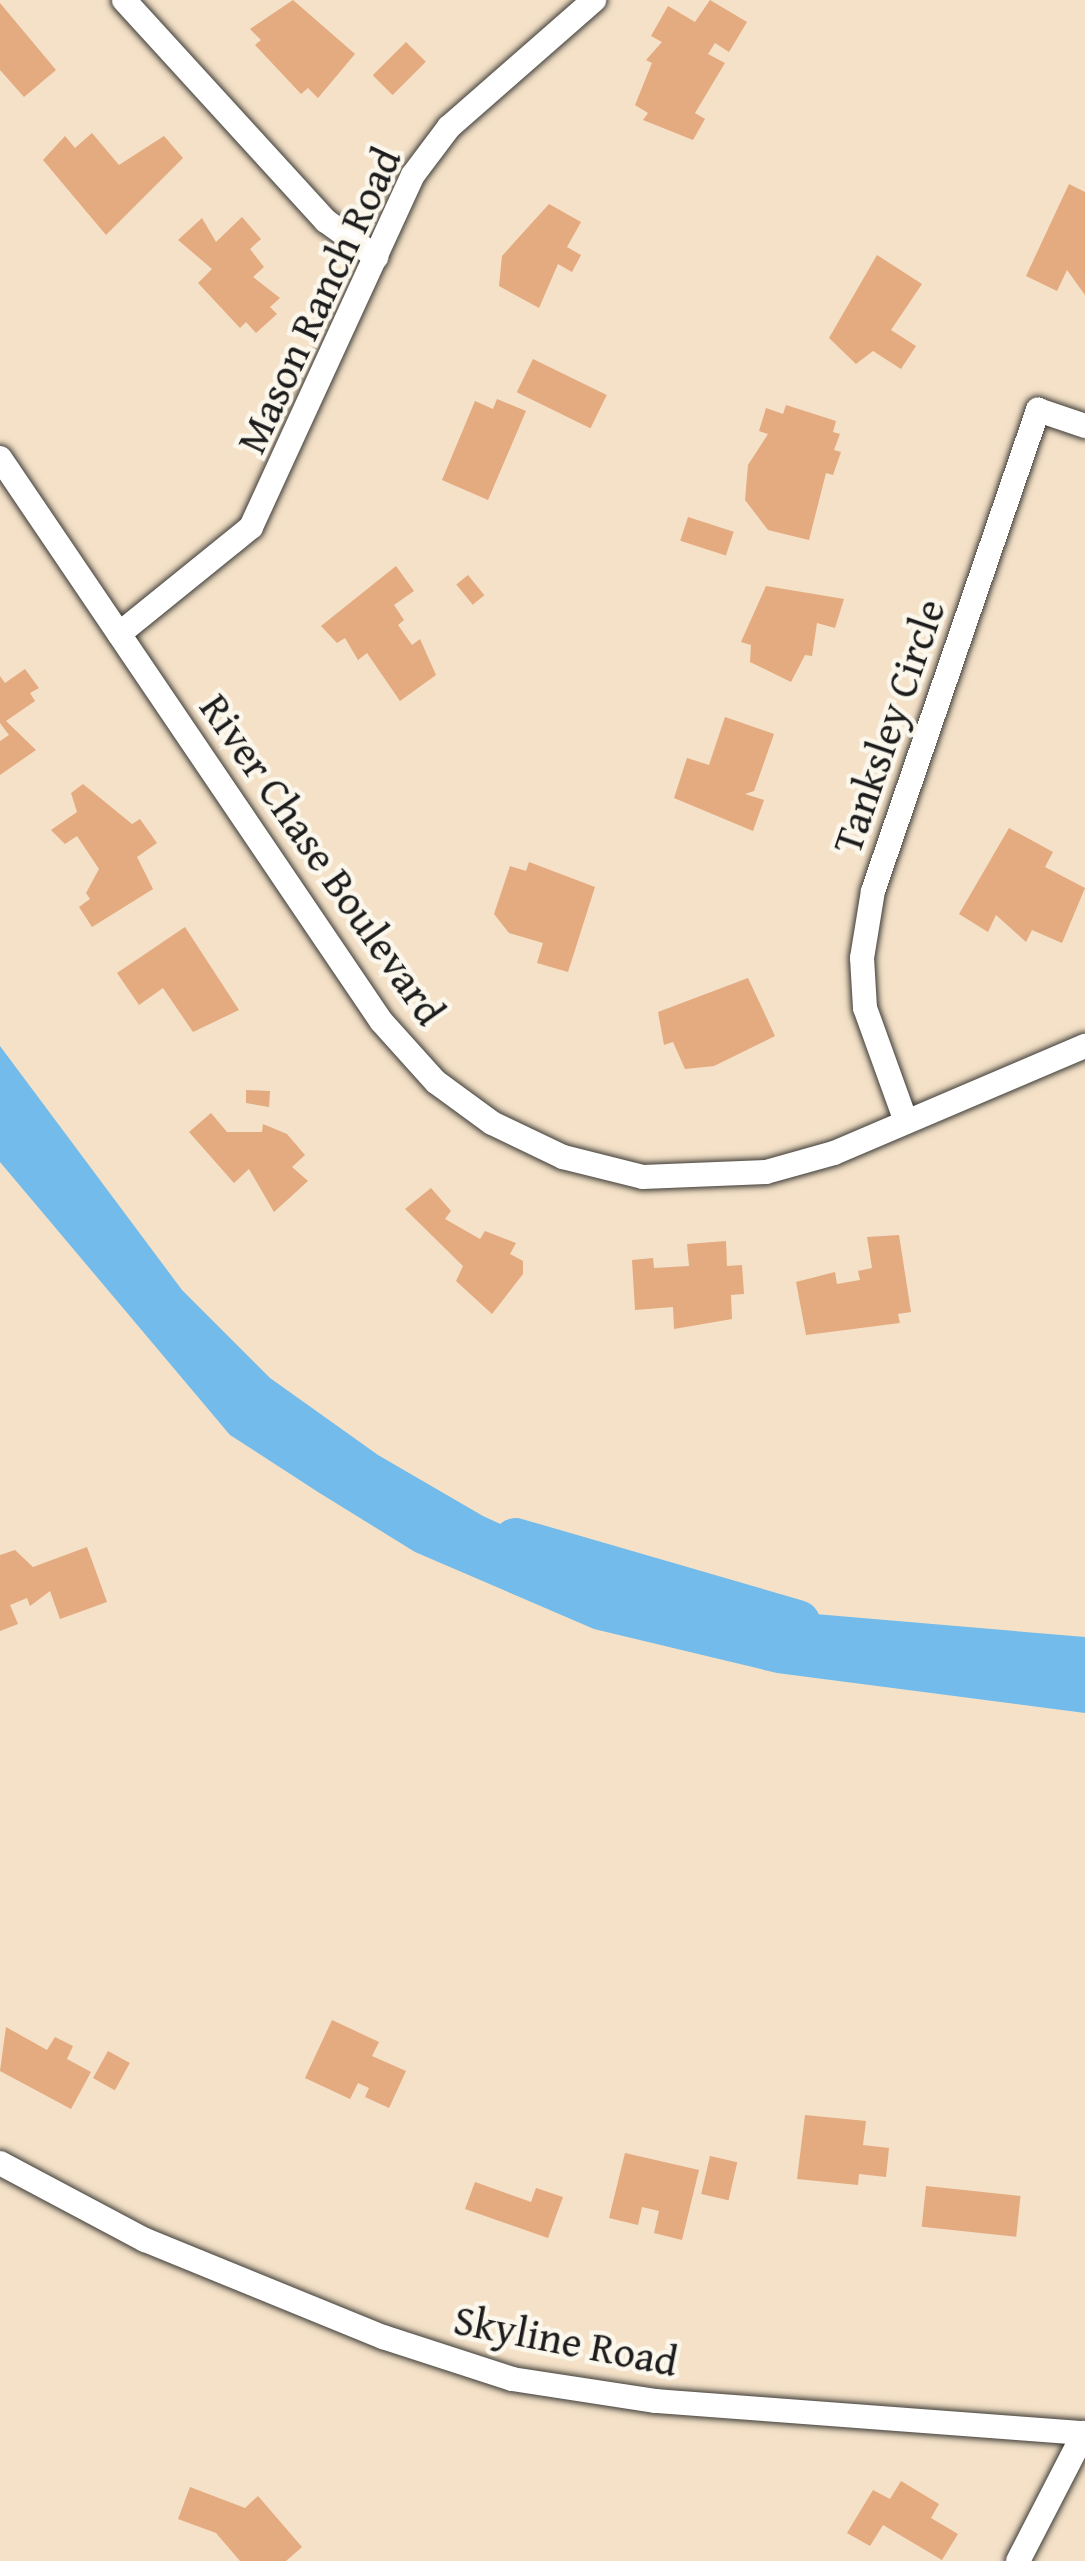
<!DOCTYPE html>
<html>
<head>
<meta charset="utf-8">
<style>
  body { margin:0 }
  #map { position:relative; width:1085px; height:2561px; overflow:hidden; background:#f4e1c7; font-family:"Gentium Book Plus",serif }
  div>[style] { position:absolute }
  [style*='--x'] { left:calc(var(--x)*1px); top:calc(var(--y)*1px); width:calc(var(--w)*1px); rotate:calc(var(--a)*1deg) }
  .water>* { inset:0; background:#72bbea }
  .river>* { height:45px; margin:-22.5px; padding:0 22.5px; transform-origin:22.5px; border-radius:22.5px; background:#72bbea }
  .building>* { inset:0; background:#e4aa80; transform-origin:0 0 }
  .roads { filter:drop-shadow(0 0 3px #3c3a36) drop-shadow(0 0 3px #3c3a36) }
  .minor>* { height:24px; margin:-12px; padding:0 12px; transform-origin:12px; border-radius:12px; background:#fff }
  span { translate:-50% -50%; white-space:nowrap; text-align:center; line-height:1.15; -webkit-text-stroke:9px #fbf7ec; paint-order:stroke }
  .street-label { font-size:42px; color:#1c1c1c }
</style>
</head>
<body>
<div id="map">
  <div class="water">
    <i style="clip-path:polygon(0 1046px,182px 1290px,270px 1378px,378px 1455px,483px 1516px,629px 1583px,756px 1609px,1085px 1637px,1085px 1713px,777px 1673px,594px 1629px,415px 1552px,318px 1492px,230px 1435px,0 1162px)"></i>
  </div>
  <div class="river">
    <i style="--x:515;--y:1540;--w:294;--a:16.2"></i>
  </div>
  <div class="building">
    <i style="clip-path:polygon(293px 0,355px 54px,318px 98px,308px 88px,301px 94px,255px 45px,261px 40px,250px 29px)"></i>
    <i style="clip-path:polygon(710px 0,747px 22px,729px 52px,715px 43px,708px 54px,725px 63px,695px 113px,705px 119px,693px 140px,643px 120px,648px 113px,635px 105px,652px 63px,646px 60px,662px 42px,651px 36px,668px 6px,695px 22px)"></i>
    <i style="clip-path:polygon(0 3px,56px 70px,24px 97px,0 70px)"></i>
    <i style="left:406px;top:42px;width:28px;height:47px;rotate:45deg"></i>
    <i style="clip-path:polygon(92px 133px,119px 165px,164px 136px,183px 158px,106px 235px,43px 160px,65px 136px,75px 148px)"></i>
    <i style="clip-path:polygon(1069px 184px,1085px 192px,1085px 295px,1067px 270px,1057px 291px,1026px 276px)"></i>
    <i style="clip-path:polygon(549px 204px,581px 222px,567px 247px,581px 255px,572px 272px,558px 264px,539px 308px,499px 286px,502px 256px)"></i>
    <i style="clip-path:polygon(242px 217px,261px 239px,250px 249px,264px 267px,253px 277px,280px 298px,270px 307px,277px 314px,256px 333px,246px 322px,240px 328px,198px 283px,212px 269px,178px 240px,202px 218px,216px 242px)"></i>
    <i style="clip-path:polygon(877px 255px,922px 284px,891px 330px,916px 346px,901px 369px,873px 351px,856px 364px,829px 338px)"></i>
    <i style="left:533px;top:359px;width:82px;height:37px;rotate:26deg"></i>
    <i style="clip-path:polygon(497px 399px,526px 411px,488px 500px,442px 480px,475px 401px,493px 409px)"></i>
    <i style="clip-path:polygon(786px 405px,836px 421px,833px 432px,840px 434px,834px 450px,841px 452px,833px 475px,826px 473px,809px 540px,768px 530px,745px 500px,748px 465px,768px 434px,759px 431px,766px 408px,783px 414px)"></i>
    <i style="left:688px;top:517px;width:48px;height:25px;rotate:18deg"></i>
    <i style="clip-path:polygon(396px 566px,414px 591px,394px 605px,404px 620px,398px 625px,412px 645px,420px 639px,436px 675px,400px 701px,367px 653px,358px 660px,345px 638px,337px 643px,321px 626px)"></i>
    <i style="left:468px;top:575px;width:26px;height:15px;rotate:51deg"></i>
    <i style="clip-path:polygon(766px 586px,844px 599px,835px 628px,817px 623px,812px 656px,805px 655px,791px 682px,750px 662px,751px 645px,741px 642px)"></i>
    <i style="clip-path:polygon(25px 669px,39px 688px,30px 693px,35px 701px,6px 721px,36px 750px,0 775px,0 741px,9px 735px,0 723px,0 676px,5px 683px)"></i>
    <i style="clip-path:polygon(725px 717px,774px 734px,754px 791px,745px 794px,764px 800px,753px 831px,674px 798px,687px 758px,709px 765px)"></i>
    <i style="clip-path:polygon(83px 784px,132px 824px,140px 819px,157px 843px,137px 857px,153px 889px,92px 927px,79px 907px,90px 899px,86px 893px,99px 869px,77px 836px,65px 844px,51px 830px,77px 812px,71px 793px)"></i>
    <i style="clip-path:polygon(1009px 828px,1053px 852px,1045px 867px,1085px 888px,1062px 943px,1032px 930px,1026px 942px,996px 915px,988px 932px,959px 914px)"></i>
    <i style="clip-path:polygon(529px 862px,595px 887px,568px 972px,537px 963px,543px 943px,509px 933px,494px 914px,510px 866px,526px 871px)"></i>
    <i style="clip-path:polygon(185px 927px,239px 1010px,193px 1032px,163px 988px,139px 1005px,117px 973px)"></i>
    <i style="clip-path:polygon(748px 978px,775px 1036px,714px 1066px,685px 1069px,673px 1042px,664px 1045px,658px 1012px)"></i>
    <i style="clip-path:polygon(246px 1090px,270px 1091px,269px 1107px,246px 1103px)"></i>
    <i style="clip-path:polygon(211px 1113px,227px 1132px,262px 1132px,263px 1124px,287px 1134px,305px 1155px,292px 1167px,308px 1181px,274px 1212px,249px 1169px,234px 1183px,189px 1132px)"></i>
    <i style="clip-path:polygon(431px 1188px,451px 1211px,445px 1219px,480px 1239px,485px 1231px,516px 1243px,510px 1254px,523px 1261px,523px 1274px,492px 1314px,456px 1281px,463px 1266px,405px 1209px)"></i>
    <i style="clip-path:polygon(899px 1235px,911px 1312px,898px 1314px,900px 1323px,806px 1335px,796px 1282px,835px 1272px,837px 1284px,860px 1280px,858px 1271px,872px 1268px,867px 1237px)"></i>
    <i style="clip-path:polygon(726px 1241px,727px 1266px,742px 1265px,744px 1294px,731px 1295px,732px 1319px,674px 1329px,673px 1307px,635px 1310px,632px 1260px,653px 1258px,654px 1268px,689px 1266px,687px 1244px)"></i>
    <i style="clip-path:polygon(87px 1547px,107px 1602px,60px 1619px,50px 1591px,30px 1606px,27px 1598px,10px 1605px,18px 1624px,0 1631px,0 1555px,15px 1550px,33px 1567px)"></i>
    <i style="clip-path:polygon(332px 2020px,379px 2042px,372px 2056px,406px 2071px,389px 2108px,365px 2097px,369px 2088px,358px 2083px,350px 2099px,305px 2078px)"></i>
    <i style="clip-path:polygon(6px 2027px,47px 2050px,55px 2037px,73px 2046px,67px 2059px,91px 2072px,71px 2109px,0 2071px)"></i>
    <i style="left:108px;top:2051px;width:25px;height:31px;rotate:29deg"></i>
    <i style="clip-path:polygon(805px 2115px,866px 2121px,863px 2145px,889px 2148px,886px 2177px,859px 2174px,858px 2185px,797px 2179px)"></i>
    <i style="clip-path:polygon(625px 2153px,699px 2170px,682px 2240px,654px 2233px,659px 2211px,642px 2207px,638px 2225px,609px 2218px)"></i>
    <i style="left:710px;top:2156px;width:28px;height:39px;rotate:13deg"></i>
    <i style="clip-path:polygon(475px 2182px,531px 2202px,536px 2188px,563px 2197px,548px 2238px,465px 2209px)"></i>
    <i style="left:926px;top:2186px;width:95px;height:41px;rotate:6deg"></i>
    <i style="clip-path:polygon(901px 2481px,939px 2504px,931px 2518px,958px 2534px,942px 2560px,883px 2525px,870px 2546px,847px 2533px,873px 2490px,890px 2499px)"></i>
    <i style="clip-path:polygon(190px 2487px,245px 2508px,258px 2496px,302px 2547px,286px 2561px,240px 2561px,216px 2533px,178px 2519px)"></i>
  </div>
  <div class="roads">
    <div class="minor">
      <i style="--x:124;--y:0;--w:299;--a:47.6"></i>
      <i style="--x:326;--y:221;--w:62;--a:35.8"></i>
      <i style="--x:0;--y:458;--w:680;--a:55.91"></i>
      <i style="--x:381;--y:1021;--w:82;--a:48"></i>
      <i style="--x:436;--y:1082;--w:69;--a:36.2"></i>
      <i style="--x:492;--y:1123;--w:79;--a:25.6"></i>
      <i style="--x:563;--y:1157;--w:82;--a:14"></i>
      <i style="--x:643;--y:1177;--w:123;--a:-2.3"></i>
      <i style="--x:766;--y:1172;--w:71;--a:-15.6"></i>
      <i style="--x:834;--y:1153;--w:273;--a:-23.1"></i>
      <i style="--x:119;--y:634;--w:170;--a:-39"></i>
      <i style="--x:251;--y:527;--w:387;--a:-65.3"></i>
      <i style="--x:413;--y:175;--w:60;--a:-53.1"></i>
      <i style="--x:449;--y:127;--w:193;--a:-41.2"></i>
      <i style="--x:905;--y:1119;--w:118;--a:-109.8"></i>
      <i style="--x:865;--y:1008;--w:50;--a:-93.4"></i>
      <i style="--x:862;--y:958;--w:68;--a:-80.7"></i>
      <i style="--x:873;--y:891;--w:509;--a:-71.07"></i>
      <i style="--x:1038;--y:410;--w:50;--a:18.8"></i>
      <i style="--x:0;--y:2163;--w:164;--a:28"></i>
      <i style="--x:145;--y:2240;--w:257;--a:22.2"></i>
      <i style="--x:383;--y:2337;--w:136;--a:18"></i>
      <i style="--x:512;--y:2379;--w:146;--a:8.7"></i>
      <i style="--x:656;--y:2401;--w:430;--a:4.3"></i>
      <i style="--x:1018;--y:2561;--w:144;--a:-62.7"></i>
    </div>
  </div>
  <div class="street-label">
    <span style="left:318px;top:300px;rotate:-65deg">Mason Ranch Road</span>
    <span style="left:888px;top:726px;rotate:-71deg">Tanksley Circle</span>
    <span style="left:323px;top:859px;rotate:55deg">River Chase Boulevard</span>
    <span style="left:566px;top:2340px;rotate:11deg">Skyline Road</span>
  </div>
</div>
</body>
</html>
